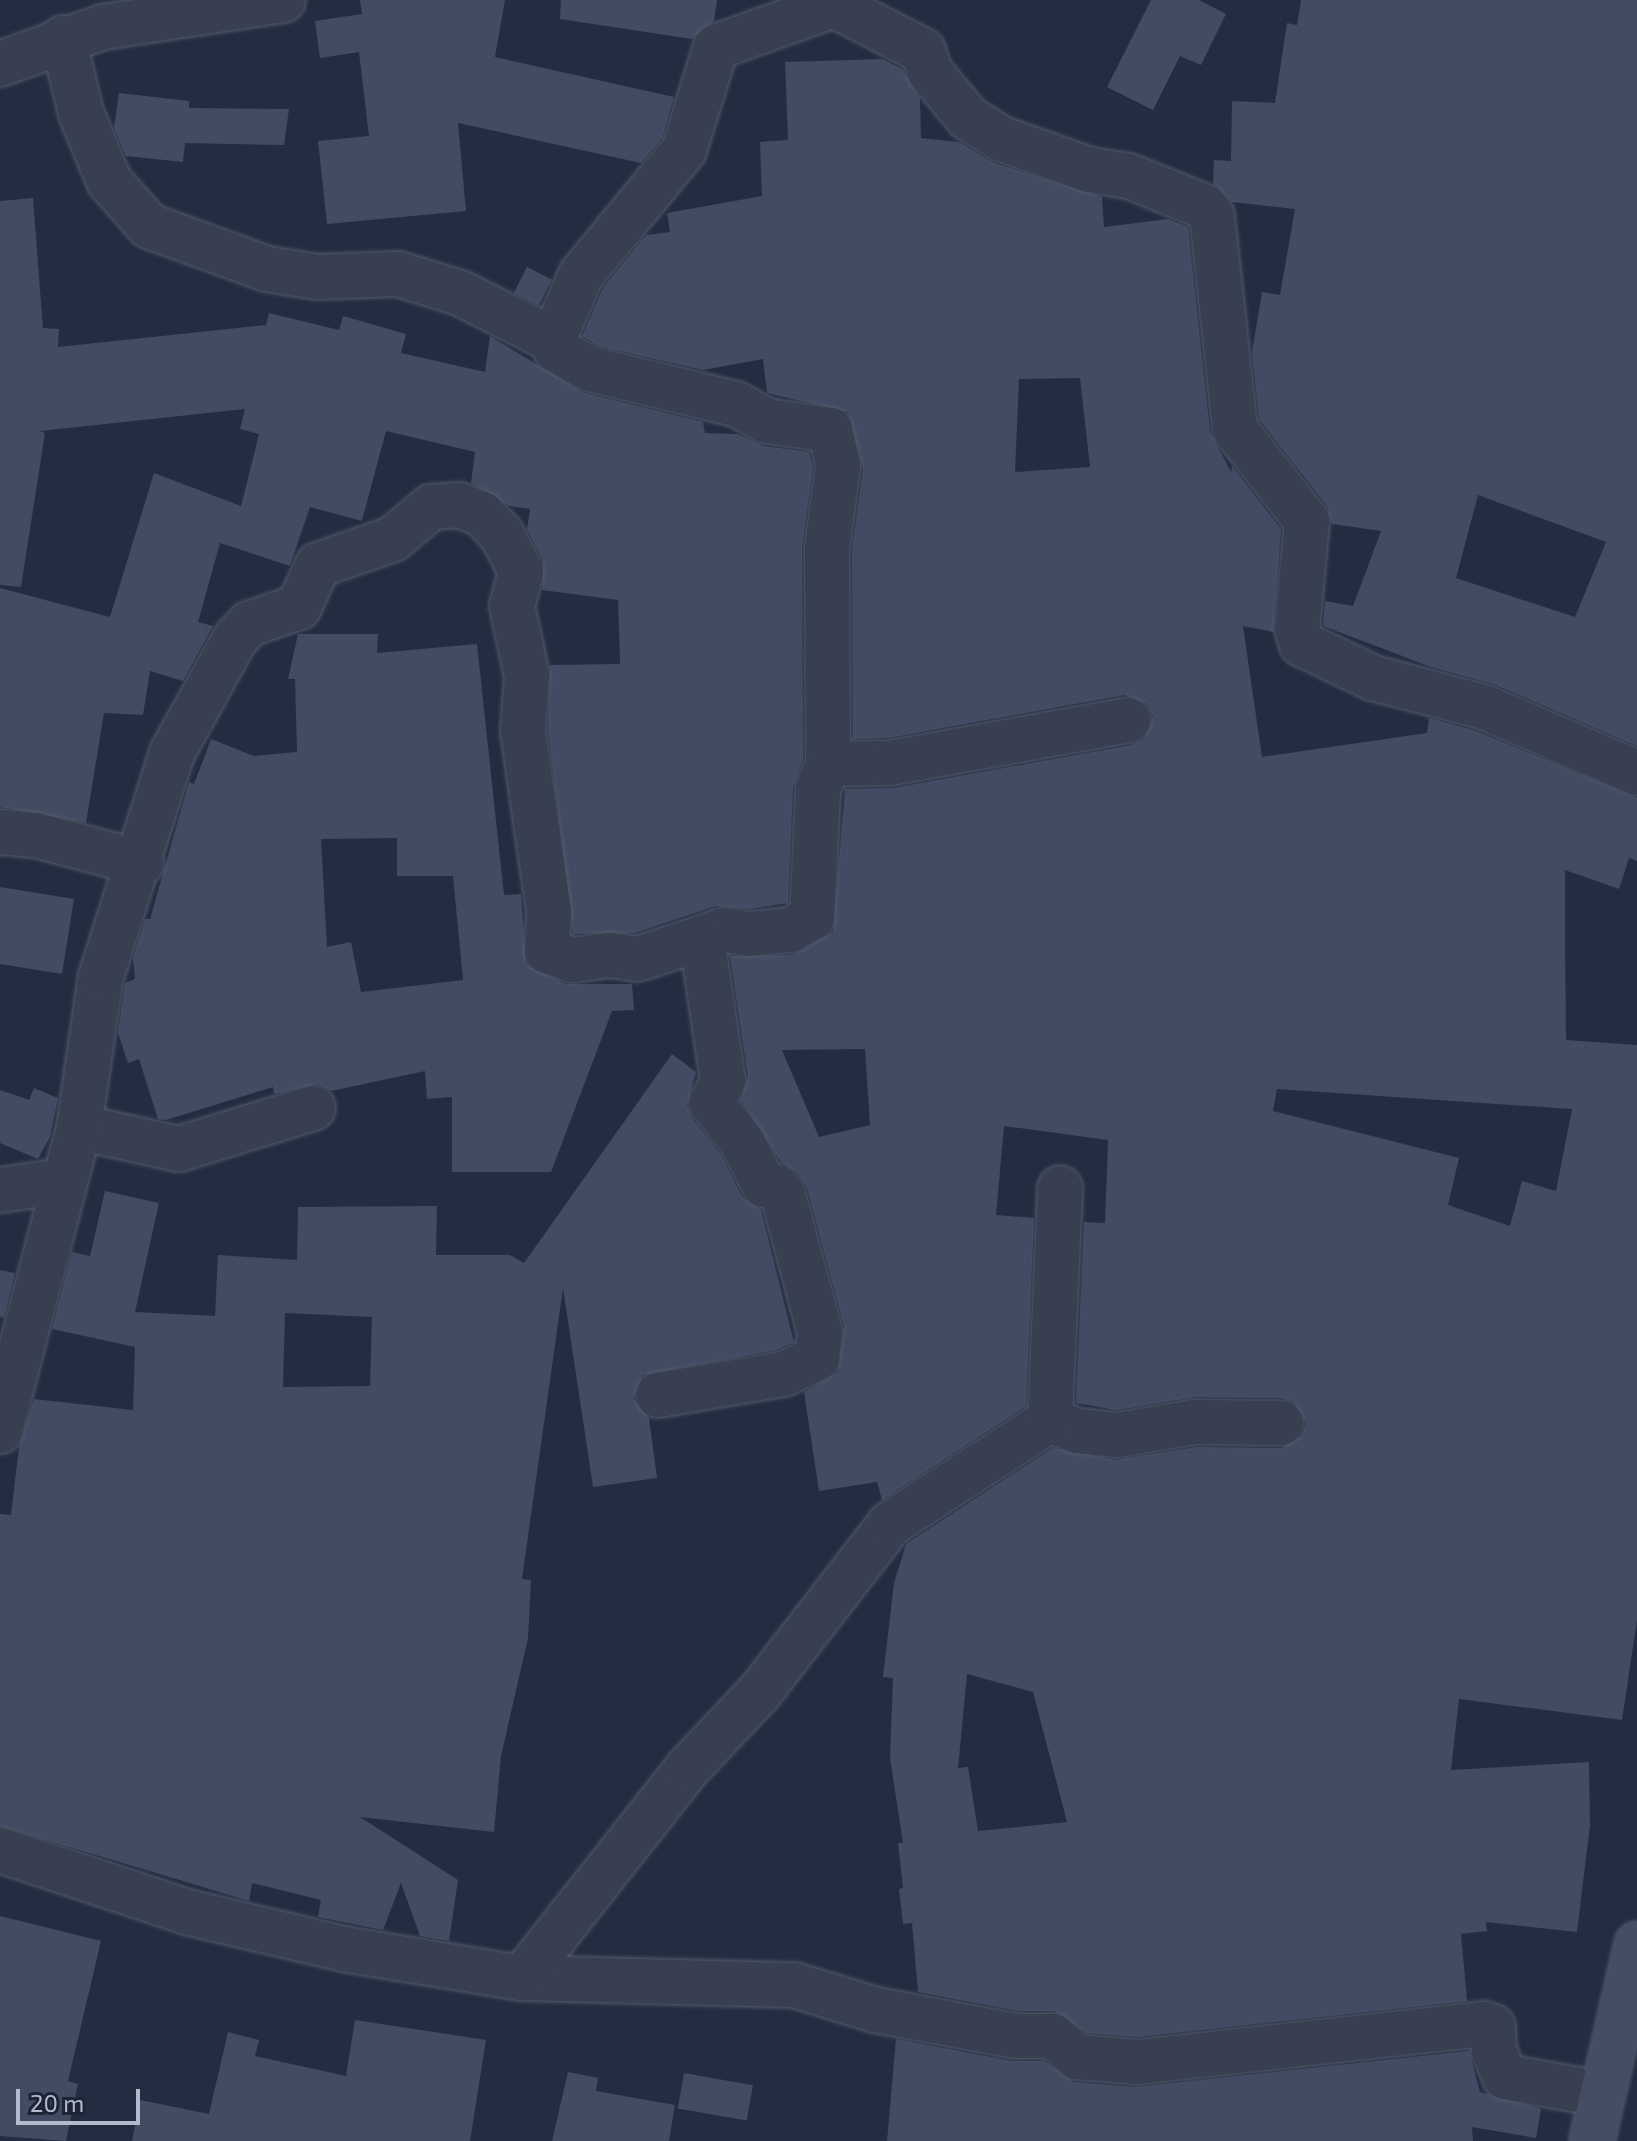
<!DOCTYPE html>
<html>
<head>
<meta charset="utf-8">
<style>
  body { margin:0 }
  #map { position:relative; width:1637px; height:2141px; overflow:hidden; background:#222d41; font-family:"Exo 2",sans-serif }
  div>[style] { position:absolute }
  [style*='--x'] { left:calc(var(--x)*1px); top:calc(var(--y)*1px); width:calc(var(--w)*1px); rotate:calc(var(--a)*1deg) }
  .building>* { inset:0; background:#414c63; transform-origin:0 0 }
  .roads { filter:drop-shadow(0 0 2px #525a6b) drop-shadow(0 0 2px #525a6b) }
  .street>* { height:44px; margin:-22px; padding:0 22px; transform-origin:22px; border-radius:22px; background:#373f51 }
  .secondary>* { height:44px; margin:-22px; padding:0 22px; transform-origin:22px; border-radius:22px; background:#454d64 }
  span { translate:-50% -50%; white-space:nowrap; text-align:center; line-height:1.15; -webkit-text-stroke:6px #1c2436; paint-order:stroke }
  .scale { position:absolute; left:16px; top:2089px; width:124px; height:36px; box-sizing:border-box; border:4px solid #b3bacb; border-top:0; padding-left:10px; font-size:24px; line-height:28px; white-space:nowrap; color:#b3bacb; -webkit-text-stroke:6px #1c2436; paint-order:stroke }
</style>
</head>
<body>
<div id="map">
  <div class="building">
    <i style="clip-path:polygon(360px 0,505px 0,495px 57px,674px 97px,662px 138px,641px 163px,458px 123px,466px 211px,327px 224px,318px 141px,369px 136px,359px 52px,320px 58px,315px 21px,362px 14px)"></i>
    <i style="clip-path:polygon(561px 0,717px 0,714px 21px,692px 39px,560px 19px)"></i>
    <i style="clip-path:polygon(1151px 0,1199px 0,1226px 14px,1201px 65px,1180px 56px,1153px 110px,1107px 87px)"></i>
    <i style="clip-path:polygon(evenodd,1301px 0,1637px 0,1637px 746px,1494px 684px,1431px 667px,1323px 626px,1325px 601px,1353px 606px,1381px 531px,1332px 524px,1327px 506px,1259px 419px,1252px 352px,1262px 292px,1280px 295px,1295px 209px,1232px 202px,1213px 183px,1214px 160px,1231px 161px,1232px 101px,1275px 103px,1287px 23px,1297px 25px,1301px 0,1478px 495px,1606px 542px,1575px 617px,1456px 578px,1478px 495px)"></i>
    <i style="clip-path:polygon(evenodd,883px 59px,902px 69px,920px 99px,921px 138px,959px 142px,994px 163px,1102px 197px,1104px 227px,1168px 219px,1188px 227px,1210px 432px,1231px 472px,1232px 466px,1281px 529px,1273px 632px,1243px 626px,1262px 757px,1427px 733px,1429px 718px,1476px 731px,1637px 798px,1637px 861px,1629px 858px,1619px 889px,1565px 870px,1565px 937px,1566px 1040px,1637px 1045px,1637px 1620px,1622px 1720px,1459px 1699px,1451px 1770px,1589px 1762px,1590px 1825px,1577px 1932px,1486px 1922px,1487px 1931px,1461px 1934px,1467px 2001px,1138px 2037px,1087px 2033px,1054px 2011px,1018px 2011px,918px 1992px,912px 1923px,903px 1924px,899px 1889px,903px 1888px,898px 1843px,903px 1843px,890px 1758px,893px 1678px,883px 1677px,894px 1583px,906px 1544px,1053px 1448px,1116px 1460px,1197px 1447px,1281px 1448px,1302px 1436px,1306px 1423px,1294px 1402px,1281px 1398px,1195px 1397px,1117px 1410px,1076px 1403px,1084px 1222px,1105px 1223px,1108px 1140px,1004px 1126px,996px 1215px,1034px 1218px,1026px 1406px,882px 1500px,877px 1482px,819px 1491px,804px 1392px,838px 1372px,844px 1326px,807px 1188px,797px 1172px,781px 1162px,741px 1100px,748px 1077px,730px 956px,793px 955px,833px 932px,845px 789px,894px 788px,1132px 745px,1145px 738px,1153px 716px,1146px 703px,1124px 695px,888px 738px,853px 739px,852px 550px,863px 469px,848px 412px,767px 393px,763px 359px,703px 370px,599px 346px,582px 336px,603px 288px,646px 235px,670px 232px,667px 213px,762px 196px,760px 142px,788px 140px,785px 62px,883px 59px,1080px 378px,1090px 467px,1015px 472px,1019px 379px,1080px 378px,883px 59px,865px 1049px,870px 1125px,819px 1137px,782px 1050px,865px 1049px,883px 59px,1277px 1089px,1572px 1109px,1556px 1191px,1522px 1181px,1510px 1226px,1448px 1205px,1459px 1158px,1273px 1111px,1277px 1089px,883px 59px,967px 1674px,1033px 1692px,1067px 1822px,978px 1831px,968px 1767px,958px 1768px,967px 1674px)"></i>
    <i style="clip-path:polygon(119px 93px,189px 101px,189px 108px,289px 109px,284px 145px,185px 143px,183px 162px,126px 156px,114px 128px)"></i>
    <i style="clip-path:polygon(33px 198px,43px 328px,59px 329px,58px 347px,266px 325px,269px 313px,339px 330px,343px 316px,406px 334px,401px 353px,485px 372px,490px 336px,584px 393px,703px 422px,705px 433px,738px 434px,763px 446px,809px 452px,813px 467px,802px 548px,803px 759px,793px 788px,788px 903px,749px 909px,716px 906px,635px 933px,573px 934px,548px 730px,550px 665px,620px 664px,618px 600px,542px 590px,543px 560px,527px 529px,530px 509px,509px 506px,471px 483px,475px 452px,386px 431px,362px 521px,310px 507px,290px 566px,220px 543px,198px 622px,213px 626px,183px 681px,150px 671px,143px 715px,104px 713px,86px 823px,0 807px,0 588px,110px 617px,154px 473px,241px 506px,259px 434px,240px 429px,245px 409px,40px 431px,45px 433px,21px 587px,0 585px,0 201px)"></i>
    <i style="left:527px;top:267px;width:28px;height:29px;rotate:27deg"></i>
    <i style="clip-path:polygon(evenodd,298px 634px,378px 634px,377px 653px,477px 644px,504px 895px,521px 894px,526px 964px,566px 984px,632px 984px,634px 1010px,612px 1011px,551px 1172px,452px 1172px,452px 1097px,427px 1099px,425px 1071px,331px 1091px,318px 1084px,274px 1094px,273px 1087px,166px 1120px,158px 1119px,139px 1059px,128px 1063px,118px 1033px,125px 983px,135px 979px,133px 958px,145px 919px,150px 919px,189px 782px,194px 784px,211px 739px,254px 756px,297px 752px,295px 679px,288px 679px,298px 634px,397px 838px,397px 876px,453px 876px,463px 980px,361px 992px,351px 942px,327px 947px,321px 839px,397px 838px)"></i>
    <i style="clip-path:polygon(0 887px,74px 899px,62px 974px,0 964px)"></i>
    <i style="clip-path:polygon(evenodd,672px 1054px,696px 1072px,687px 1105px,692px 1118px,722px 1156px,742px 1197px,761px 1210px,794px 1342px,776px 1350px,643px 1375px,633px 1398px,649px 1418px,657px 1478px,593px 1487px,563px 1288px,522px 1579px,531px 1580px,528px 1638px,501px 1756px,494px 1832px,360px 1817px,458px 1880px,449px 1941px,420px 1936px,401px 1883px,383px 1930px,318px 1917px,321px 1900px,252px 1883px,249px 1901px,0 1826px,0 1514px,11px 1515px,19px 1447px,34px 1399px,133px 1410px,135px 1347px,52px 1329px,72px 1252px,90px 1256px,105px 1191px,159px 1203px,135px 1312px,215px 1316px,218px 1255px,297px 1260px,298px 1207px,437px 1206px,436px 1255px,510px 1255px,524px 1263px,672px 1054px,285px 1313px,372px 1317px,370px 1386px,283px 1387px,285px 1313px)"></i>
    <i style="clip-path:polygon(34px 1088px,58px 1098px,50px 1137px,38px 1159px,0 1143px,0 1090px,29px 1100px)"></i>
    <i style="clip-path:polygon(0 1270px,15px 1273px,4px 1318px,0 1317px)"></i>
    <i style="clip-path:polygon(0 1916px,101px 1941px,68px 2081px,78px 2084px,66px 2141px,0 2136px)"></i>
    <i style="clip-path:polygon(355px 2020px,486px 2040px,470px 2141px,132px 2141px,140px 2100px,209px 2114px,228px 2032px,259px 2040px,255px 2056px,346px 2076px)"></i>
    <i style="clip-path:polygon(896px 2039px,1012px 2061px,1044px 2061px,1074px 2082px,1136px 2087px,1469px 2051px,1480px 2092px,1541px 2109px,1536px 2138px,1472px 2127px,1473px 2141px,887px 2141px)"></i>
    <i style="clip-path:polygon(568px 2072px,598px 2078px,596px 2091px,675px 2105px,669px 2141px,552px 2141px)"></i>
    <i style="left:684px;top:2073px;width:70px;height:36px;rotate:10deg"></i>
  </div>
  <div class="roads">
    <div class="street">
      <i style="--x:63;--y:38;--w:77;--a:76.5"></i>
      <i style="--x:81;--y:113;--w:74;--a:67.6"></i>
      <i style="--x:109;--y:181;--w:60;--a:48.4"></i>
      <i style="--x:149;--y:226;--w:126;--a:20"></i>
      <i style="--x:267;--y:269;--w:51;--a:9.1"></i>
      <i style="--x:317;--y:277;--w:81;--a:-2.1"></i>
      <i style="--x:398;--y:274;--w:65;--a:17"></i>
      <i style="--x:460;--y:293;--w:104;--a:26.8"></i>
      <i style="--x:553;--y:340;--w:71;--a:-66.7"></i>
      <i style="--x:581;--y:275;--w:162;--a:-50.5"></i>
      <i style="--x:684;--y:150;--w:108;--a:-72.7"></i>
      <i style="--x:716;--y:47;--w:125;--a:-19.6"></i>
      <i style="--x:834;--y:5;--w:100;--a:27.3"></i>
      <i style="--x:923;--y:51;--w:22;--a:72"></i>
      <i style="--x:930;--y:72;--w:60;--a:50.4"></i>
      <i style="--x:968;--y:118;--w:40;--a:32"></i>
      <i style="--x:1002;--y:139;--w:93;--a:19.4"></i>
      <i style="--x:1090;--y:170;--w:39;--a:9"></i>
      <i style="--x:1129;--y:176;--w:82;--a:22.2"></i>
      <i style="--x:1205;--y:207;--w:11;--a:52"></i>
      <i style="--x:1212;--y:216;--w:214;--a:83.8"></i>
      <i style="--x:1235;--y:429;--w:117;--a:52"></i>
      <i style="--x:1307;--y:521;--w:107;--a:95.3"></i>
      <i style="--x:1297;--y:628;--w:17;--a:73"></i>
      <i style="--x:1302;--y:644;--w:79;--a:25.6"></i>
      <i style="--x:1373;--y:678;--w:115;--a:14.6"></i>
      <i style="--x:1484;--y:707;--w:167;--a:23.3"></i>
      <i style="--x:0;--y:64;--w:109;--a:-19.8"></i>
      <i style="--x:103;--y:27;--w:182;--a:-8.5"></i>
      <i style="--x:553;--y:340;--w:10;--a:73"></i>
      <i style="--x:556;--y:350;--w:39;--a:29"></i>
      <i style="--x:590;--y:369;--w:150;--a:13.5"></i>
      <i style="--x:736;--y:404;--w:35;--a:29"></i>
      <i style="--x:767;--y:421;--w:64;--a:8.1"></i>
      <i style="--x:830;--y:430;--w:37;--a:77"></i>
      <i style="--x:838;--y:466;--w:83;--a:97.6"></i>
      <i style="--x:827;--y:548;--w:216;--a:89.7"></i>
      <i style="--x:0;--y:832;--w:36;--a:5"></i>
      <i style="--x:36;--y:835;--w:109;--a:14.9"></i>
      <i style="--x:79;--y:1127;--w:102;--a:12.4"></i>
      <i style="--x:179;--y:1149;--w:140;--a:-17"></i>
      <i style="--x:0;--y:1190;--w:65;--a:-8"></i>
      <i style="--x:658;--y:1395;--w:128;--a:-9.5"></i>
      <i style="--x:784;--y:1374;--w:37;--a:-26"></i>
      <i style="--x:817;--y:1358;--w:26;--a:-83"></i>
      <i style="--x:820;--y:1332;--w:142;--a:-105.1"></i>
      <i style="--x:783;--y:1195;--w:10;--a:-127"></i>
      <i style="--x:777;--y:1187;--w:13;--a:-171"></i>
      <i style="--x:764;--y:1185;--w:47;--a:-116.6"></i>
      <i style="--x:743;--y:1143;--w:51;--a:-127.8"></i>
      <i style="--x:712;--y:1103;--w:25;--a:-63"></i>
      <i style="--x:723;--y:1081;--w:145;--a:-98.4"></i>
      <i style="--x:702;--y:938;--w:23;--a:-20"></i>
      <i style="--x:724;--y:930;--w:24;--a:9"></i>
      <i style="--x:748;--y:934;--w:42;--a:-5.4"></i>
      <i style="--x:790;--y:930;--w:25;--a:-29"></i>
      <i style="--x:812;--y:918;--w:129;--a:-87.3"></i>
      <i style="--x:818;--y:789;--w:27;--a:-68"></i>
      <i style="--x:828;--y:764;--w:62;--a:-0.9"></i>
      <i style="--x:890;--y:763;--w:242;--a:-10.2"></i>
      <i style="--x:1050;--y:1420;--w:29;--a:22"></i>
      <i style="--x:1077;--y:1431;--w:41;--a:5.6"></i>
      <i style="--x:1118;--y:1435;--w:78;--a:-9.6"></i>
      <i style="--x:1195;--y:1422;--w:86;--a:0.7"></i>
      <i style="--x:0;--y:1431;--w:314;--a:-75.4"></i>
      <i style="--x:79;--y:1127;--w:152;--a:-81.7"></i>
      <i style="--x:101;--y:977;--w:235;--a:-72.4"></i>
      <i style="--x:172;--y:753;--w:130;--a:-61.1"></i>
      <i style="--x:235;--y:639;--w:21;--a:-47"></i>
      <i style="--x:249;--y:624;--w:53;--a:-18.8"></i>
      <i style="--x:299;--y:607;--w:46;--a:-65.7"></i>
      <i style="--x:318;--y:565;--w:79;--a:-19.1"></i>
      <i style="--x:393;--y:539;--w:50;--a:-40.1"></i>
      <i style="--x:431;--y:507;--w:28;--a:-4"></i>
      <i style="--x:459;--y:505;--w:25;--a:21"></i>
      <i style="--x:482;--y:514;--w:29;--a:46"></i>
      <i style="--x:502;--y:535;--w:41;--a:62.2"></i>
      <i style="--x:521;--y:571;--w:36;--a:104"></i>
      <i style="--x:512;--y:606;--w:72;--a:77.9"></i>
      <i style="--x:527;--y:676;--w:55;--a:94.2"></i>
      <i style="--x:523;--y:731;--w:183;--a:81.8"></i>
      <i style="--x:549;--y:912;--w:39;--a:93"></i>
      <i style="--x:547;--y:951;--w:28;--a:19"></i>
      <i style="--x:573;--y:960;--w:37;--a:-8"></i>
      <i style="--x:610;--y:955;--w:27;--a:8"></i>
      <i style="--x:637;--y:959;--w:68;--a:-17.9"></i>
      <i style="--x:0;--y:1850;--w:201;--a:18.3"></i>
      <i style="--x:191;--y:1913;--w:157;--a:13.2"></i>
      <i style="--x:344;--y:1949;--w:180;--a:9.3"></i>
      <i style="--x:522;--y:1978;--w:272;--a:1.5"></i>
      <i style="--x:794;--y:1985;--w:86;--a:17"></i>
      <i style="--x:876;--y:2010;--w:142;--a:10.5"></i>
      <i style="--x:1016;--y:2036;--w:37;--a:0"></i>
      <i style="--x:1053;--y:2036;--w:32;--a:41"></i>
      <i style="--x:1077;--y:2057;--w:61;--a:4.7"></i>
      <i style="--x:1138;--y:2062;--w:348;--a:-6.3"></i>
      <i style="--x:1484;--y:2024;--w:9;--a:18"></i>
      <i style="--x:1493;--y:2027;--w:24;--a:88"></i>
      <i style="--x:1494;--y:2051;--w:28;--a:67"></i>
      <i style="--x:1505;--y:2077;--w:97;--a:10"></i>
      <i style="--x:522;--y:1978;--w:268;--a:-51.7"></i>
      <i style="--x:688;--y:1768;--w:103;--a:-46.6"></i>
      <i style="--x:759;--y:1693;--w:214;--a:-52.2"></i>
      <i style="--x:890;--y:1524;--w:191;--a:-33"></i>
      <i style="--x:1050;--y:1420;--w:232;--a:-87.5"></i>
    </div>
    <div class="secondary">
      <i style="--x:1592;--y:2141;--w:202;--a:-77.1"></i>
    </div>
  </div>
  <div class="scale">20 m</div>
</div>
</body>
</html>
